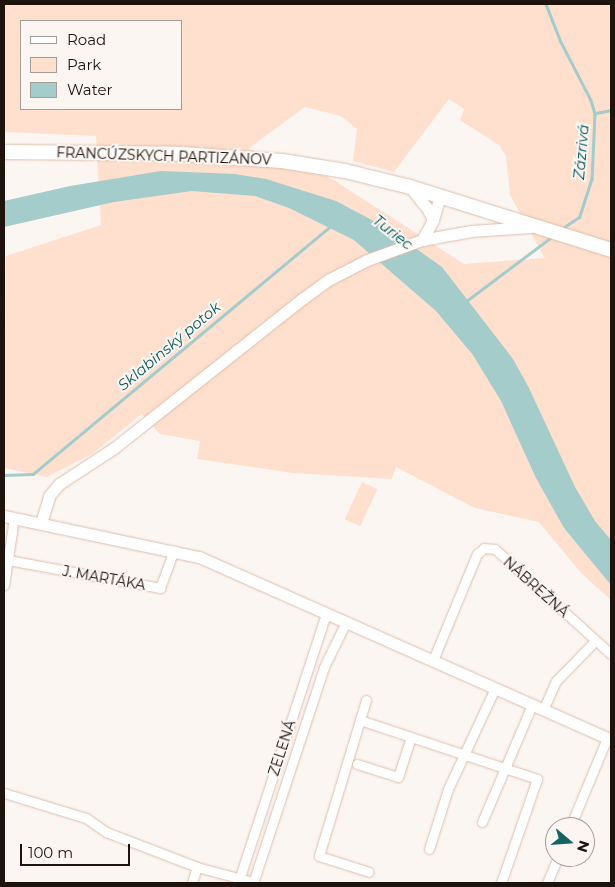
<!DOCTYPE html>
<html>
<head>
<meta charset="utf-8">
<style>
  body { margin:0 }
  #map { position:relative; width:615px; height:887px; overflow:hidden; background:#fcf6f2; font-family:Montserrat,sans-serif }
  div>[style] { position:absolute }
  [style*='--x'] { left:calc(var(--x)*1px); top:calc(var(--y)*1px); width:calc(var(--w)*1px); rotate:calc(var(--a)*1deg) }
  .green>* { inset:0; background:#ffdfcd; transform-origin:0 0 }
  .water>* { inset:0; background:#a3cccb }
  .stream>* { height:2.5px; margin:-1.25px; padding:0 1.25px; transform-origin:1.25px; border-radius:1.25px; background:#a3cccb }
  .roads { filter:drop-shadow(0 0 1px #ddbeac) drop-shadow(0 0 1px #ddbeac) }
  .minor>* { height:9px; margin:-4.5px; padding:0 4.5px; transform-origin:4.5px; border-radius:4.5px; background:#fff }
  .tertiary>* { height:11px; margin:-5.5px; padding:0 5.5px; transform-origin:5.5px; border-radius:5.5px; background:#fff }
  .primary>* { height:14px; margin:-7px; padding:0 7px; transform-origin:7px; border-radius:7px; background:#fff }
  span { translate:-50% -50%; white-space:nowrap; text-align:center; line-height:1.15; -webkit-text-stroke:4px #fcf6f2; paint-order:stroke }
  .street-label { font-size:14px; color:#1e130d }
  .water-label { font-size:15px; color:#005a59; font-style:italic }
  .frame { position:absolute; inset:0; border:5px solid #1e130d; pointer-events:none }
  .legend { position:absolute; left:20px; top:20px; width:162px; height:90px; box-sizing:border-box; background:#fcf6f2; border:1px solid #a39b96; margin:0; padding:6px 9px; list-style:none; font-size:15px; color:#1e130d }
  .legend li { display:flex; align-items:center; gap:10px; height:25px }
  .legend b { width:25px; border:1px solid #a39b96 }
  .north { position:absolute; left:545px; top:817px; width:50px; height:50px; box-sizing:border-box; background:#fcf6f2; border:1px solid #a39b96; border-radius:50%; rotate:108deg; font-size:14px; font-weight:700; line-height:20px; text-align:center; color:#1e130d }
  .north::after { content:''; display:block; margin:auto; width:18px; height:22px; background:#146463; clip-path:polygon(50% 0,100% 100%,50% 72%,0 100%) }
  .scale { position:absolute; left:20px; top:844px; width:110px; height:22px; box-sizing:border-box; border:2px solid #1e130d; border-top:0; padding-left:6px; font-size:15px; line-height:18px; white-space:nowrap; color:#1e130d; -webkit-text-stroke:4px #fcf6f2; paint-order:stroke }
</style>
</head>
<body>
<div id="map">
  <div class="green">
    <i style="clip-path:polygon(evenodd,4px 4px,611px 4px,611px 600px,581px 573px,539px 522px,475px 508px,396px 467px,392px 479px,293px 473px,197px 459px,200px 441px,160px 434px,142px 414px,92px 454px,47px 477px,4px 468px,6px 256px,101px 225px,96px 136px,4px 132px,4px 4px,21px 21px,181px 21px,181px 109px,21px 109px,21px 21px,4px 4px,449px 99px,464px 109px,460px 120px,499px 145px,506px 156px,510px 195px,545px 258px,464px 264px,332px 179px,312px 169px,248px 149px,305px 107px,341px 116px,357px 129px,353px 161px,394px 172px,449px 99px)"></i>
    <i style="left:362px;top:482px;width:17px;height:41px;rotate:25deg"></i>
  </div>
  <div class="water">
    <i style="clip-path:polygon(161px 171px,235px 174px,266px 179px,336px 201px,387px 228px,442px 267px,513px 359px,529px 388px,575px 487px,595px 521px,611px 540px,611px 585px,564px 528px,536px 478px,501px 401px,473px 355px,436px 311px,354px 240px,289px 208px,255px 196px,192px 191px,114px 202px,4px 227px,4px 201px,70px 186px)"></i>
  </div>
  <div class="stream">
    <i style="--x:546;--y:4;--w:41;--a:68.5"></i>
    <i style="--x:561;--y:42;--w:65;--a:62.7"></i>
    <i style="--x:591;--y:100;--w:15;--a:74"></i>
    <i style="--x:595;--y:114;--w:65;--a:92.6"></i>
    <i style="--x:592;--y:179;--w:40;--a:108"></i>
    <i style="--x:580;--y:217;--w:23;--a:146"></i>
    <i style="--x:596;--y:113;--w:15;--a:-11"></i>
    <i style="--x:465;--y:302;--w:110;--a:-36.9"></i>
    <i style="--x:4;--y:475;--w:29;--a:-2"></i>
    <i style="--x:33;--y:474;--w:389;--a:-39.8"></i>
  </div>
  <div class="roads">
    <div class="minor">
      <i style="--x:8;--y:560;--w:155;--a:10.4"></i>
      <i style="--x:160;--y:588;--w:40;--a:-69.8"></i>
      <i style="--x:4;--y:585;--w:68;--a:-81.5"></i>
      <i style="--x:433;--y:660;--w:115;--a:-67.5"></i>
      <i style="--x:477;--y:554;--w:9;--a:-41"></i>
      <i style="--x:484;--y:548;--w:11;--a:5"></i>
      <i style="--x:495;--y:549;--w:156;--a:42.2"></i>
      <i style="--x:366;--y:700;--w:163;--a:106.8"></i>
      <i style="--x:319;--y:856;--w:52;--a:17.7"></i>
      <i style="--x:543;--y:710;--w:32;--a:-66"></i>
      <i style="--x:556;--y:681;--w:56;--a:-45.7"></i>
      <i style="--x:360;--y:720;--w:187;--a:18.4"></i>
      <i style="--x:537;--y:779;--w:110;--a:109.1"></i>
      <i style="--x:357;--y:764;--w:43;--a:17.6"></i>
      <i style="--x:398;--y:777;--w:42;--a:-72"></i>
      <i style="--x:4;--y:793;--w:86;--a:17"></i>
      <i style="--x:86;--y:818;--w:24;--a:35"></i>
      <i style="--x:106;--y:832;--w:97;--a:21"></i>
      <i style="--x:197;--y:867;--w:58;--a:15"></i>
      <i style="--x:482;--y:822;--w:127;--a:-66.9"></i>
      <i style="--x:570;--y:827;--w:96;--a:-67.4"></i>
      <i style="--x:429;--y:849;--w:63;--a:-72.4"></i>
      <i style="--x:448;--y:789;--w:111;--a:-65"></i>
      <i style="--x:192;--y:883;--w:17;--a:-73"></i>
      <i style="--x:238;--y:883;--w:284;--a:-71.9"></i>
      <i style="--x:253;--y:883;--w:227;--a:-71.8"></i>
      <i style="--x:324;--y:667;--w:50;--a:-63.9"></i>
      <i style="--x:547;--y:883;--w:28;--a:-67"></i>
    </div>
    <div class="tertiary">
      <i style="--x:410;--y:187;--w:27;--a:51"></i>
      <i style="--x:427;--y:208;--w:13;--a:63"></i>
      <i style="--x:422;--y:240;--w:23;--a:-61"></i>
      <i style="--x:433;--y:220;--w:26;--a:-74"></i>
      <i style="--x:4;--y:516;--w:199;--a:11.9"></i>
      <i style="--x:199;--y:557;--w:451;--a:23.9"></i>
      <i style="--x:41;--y:523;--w:28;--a:-73"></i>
      <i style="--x:49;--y:496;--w:16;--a:-50"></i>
      <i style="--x:59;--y:484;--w:66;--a:-33.2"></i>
      <i style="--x:114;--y:448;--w:240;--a:-38.4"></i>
      <i style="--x:302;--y:299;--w:34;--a:-36"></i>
      <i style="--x:330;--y:279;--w:42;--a:-27.2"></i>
      <i style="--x:367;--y:260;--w:59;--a:-20"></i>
      <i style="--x:422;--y:240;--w:50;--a:-10.4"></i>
      <i style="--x:471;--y:231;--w:59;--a:-3.9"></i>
    </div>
    <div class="primary">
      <i style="--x:4;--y:152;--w:178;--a:0.6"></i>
      <i style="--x:182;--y:154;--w:100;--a:4"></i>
      <i style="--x:282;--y:161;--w:64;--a:9"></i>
      <i style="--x:345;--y:171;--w:67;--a:13.8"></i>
      <i style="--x:410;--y:187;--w:211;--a:17.4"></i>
    </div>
  </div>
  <div class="street-label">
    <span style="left:164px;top:156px;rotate:2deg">FRANCÚZSKYCH PARTIZÁNOV</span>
    <span style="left:104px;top:578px;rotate:10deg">J. MARTÁKA</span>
    <span style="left:536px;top:587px;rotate:42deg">NÁBREŽNÁ</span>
    <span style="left:282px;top:748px;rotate:-72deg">ZELENÁ</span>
  </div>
  <div class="water-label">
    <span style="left:581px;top:152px;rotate:-85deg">Zázrivá</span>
    <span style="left:393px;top:232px;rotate:38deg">Turiec</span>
    <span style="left:169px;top:346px;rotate:-40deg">Sklabinský potok</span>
  </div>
  <div class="frame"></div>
  <ul class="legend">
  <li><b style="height:6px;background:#fff"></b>Road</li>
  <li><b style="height:14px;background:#ffdfcd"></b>Park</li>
  <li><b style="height:14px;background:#a3cccb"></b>Water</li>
  </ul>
  <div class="north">N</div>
  <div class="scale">100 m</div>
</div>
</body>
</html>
